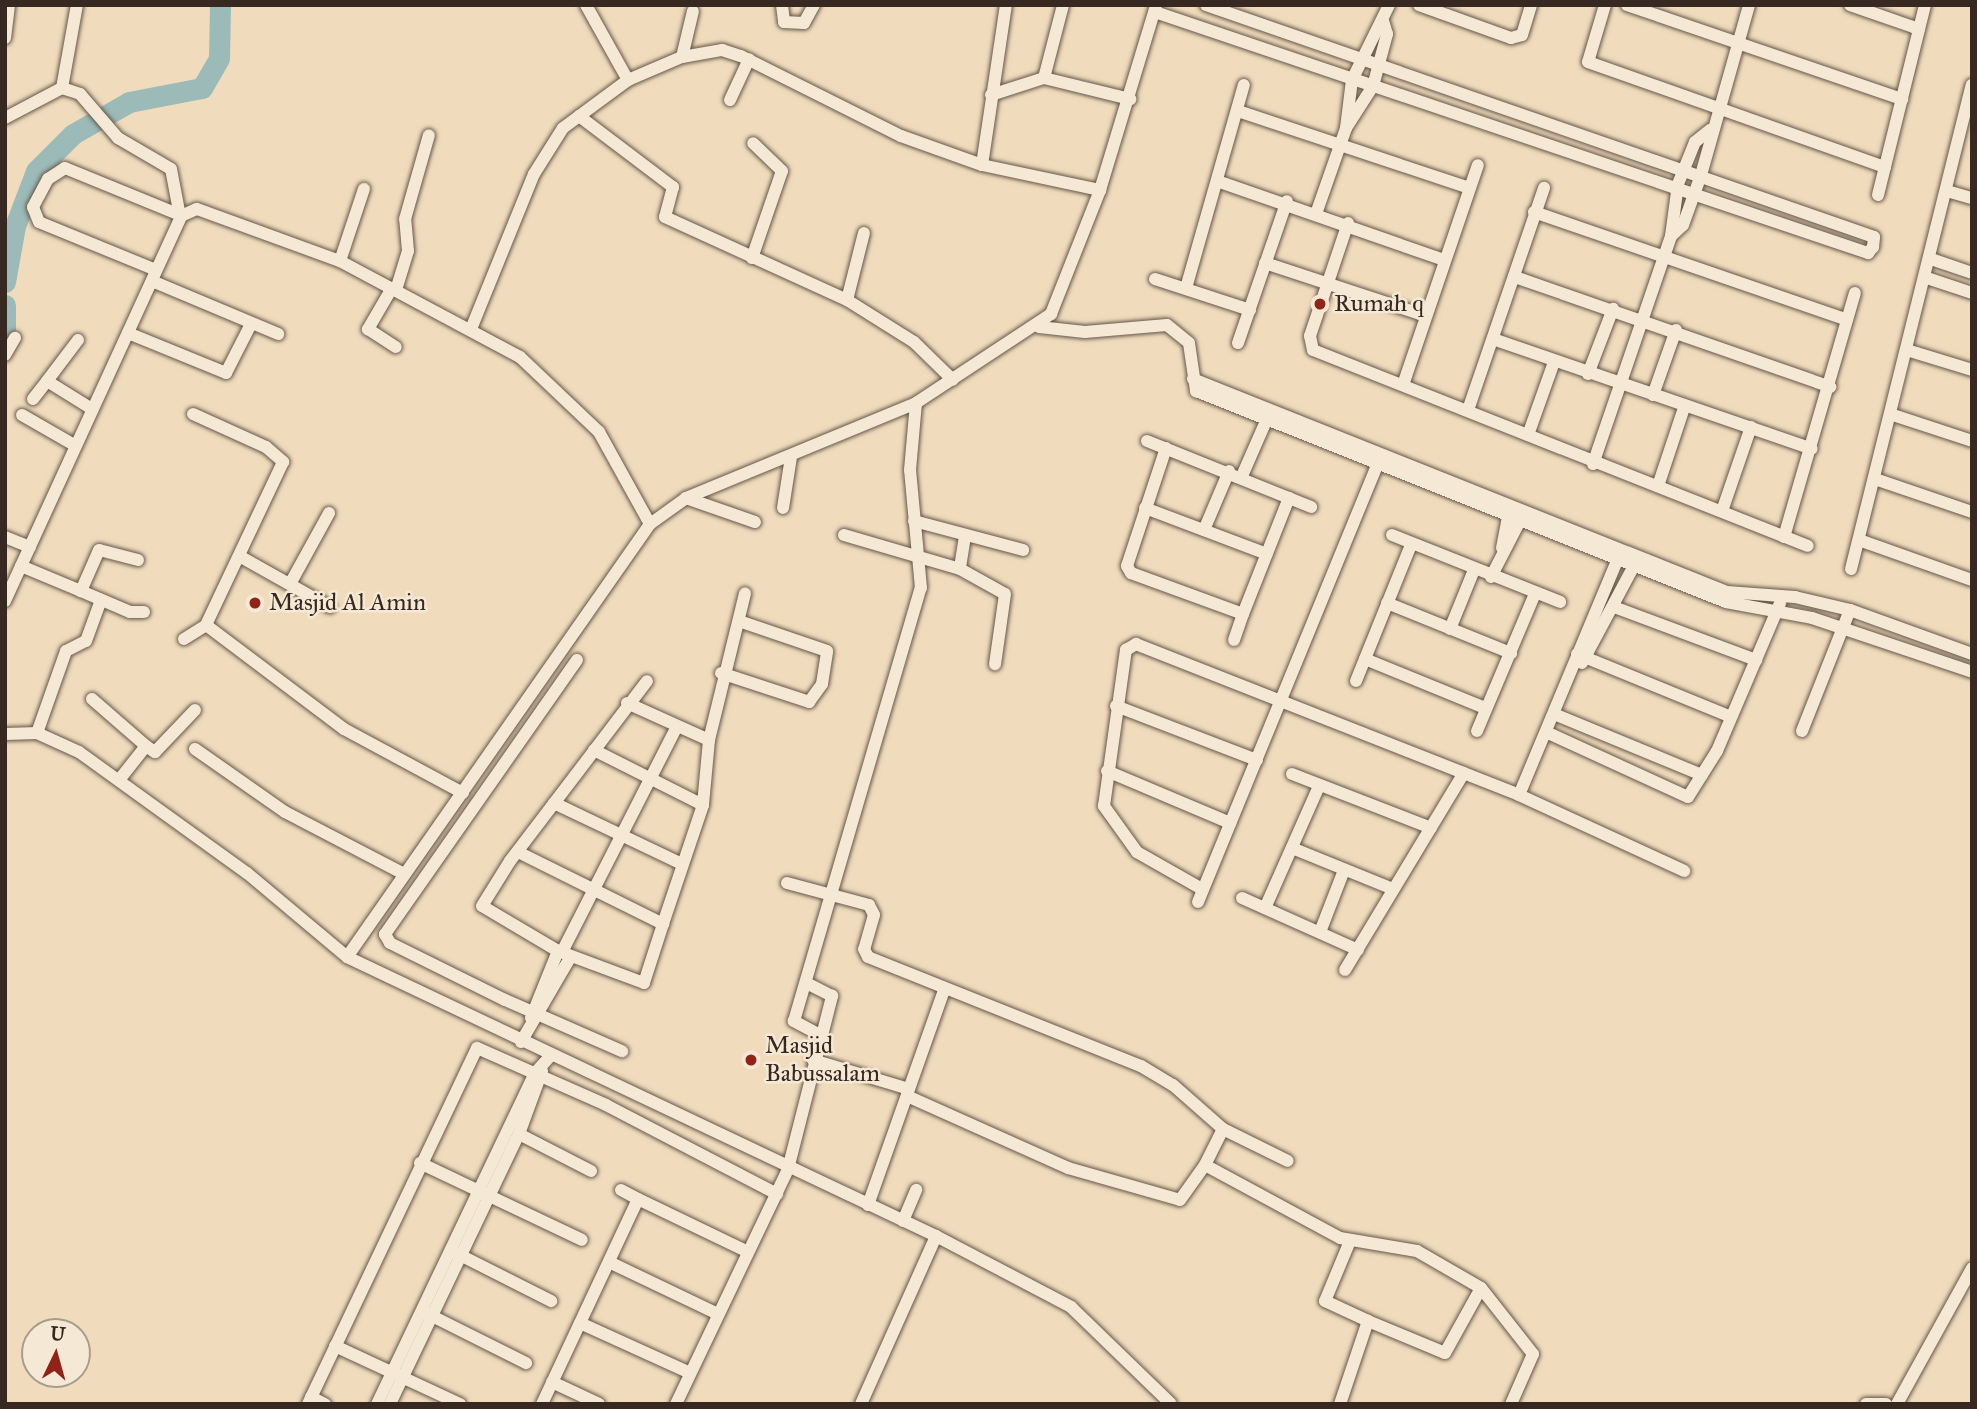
<!DOCTYPE html>
<html>
<head>
<meta charset="utf-8">
<style>
  body { margin:0 }
  #map { position:relative; width:1977px; height:1409px; overflow:hidden; background:#f0dcbd; font-family:"IM FELL Great Primer",serif }
  div>[style] { position:absolute }
  [style*='--x'] { left:calc(var(--x)*1px); top:calc(var(--y)*1px); width:calc(var(--w)*1px); rotate:calc(var(--a)*1deg) }
  .river>* { height:21px; margin:-10.5px; padding:0 10.5px; transform-origin:10.5px; border-radius:10.5px; background:#9cbab8 }
  .roads { filter:drop-shadow(0 0 2px #655649) drop-shadow(0 0 2px #655649) }
  .minor>* { height:12px; margin:-6px; padding:0 6px; transform-origin:6px; border-radius:6px; background:#f5e8d4 }
  .dots>* { width:19px; height:19px; translate:-50% -50%; box-sizing:border-box; border:4px solid #f5e8d4; border-radius:50% }
  span { translate:-50% -50%; white-space:nowrap; text-align:center; line-height:1.15; -webkit-text-stroke:5px #f5e8d4; paint-order:stroke }
  .poi-label { font-size:24px; color:#372922 }
  .left { translate:0 -50%; text-align:left }
  .frame { position:absolute; inset:0; border:7px solid #372922; pointer-events:none }
  .north { position:absolute; left:21px; top:1318px; width:70px; height:70px; box-sizing:border-box; background:#f5e8d4; border:2px solid #a99c8d; border-radius:50%; rotate:5deg; font-size:19px; font-weight:700; line-height:28px; text-align:center; color:#372922 }
  .north::after { content:''; display:block; margin:auto; width:24px; height:32px; background:#8f2418; clip-path:polygon(50% 0,100% 100%,50% 72%,0 100%) }
</style>
</head>
<body>
<div id="map">
  <div class="river">
    <i style="--x:5;--y:282;--w:57;--a:-79.9"></i>
    <i style="--x:15;--y:226;--w:59;--a:-69.1"></i>
    <i style="--x:36;--y:171;--w:52;--a:-45"></i>
    <i style="--x:73;--y:134;--w:64;--a:-29.7"></i>
    <i style="--x:129;--y:102;--w:74;--a:-10.9"></i>
    <i style="--x:202;--y:88;--w:34;--a:-60"></i>
    <i style="--x:219;--y:58;--w:53;--a:-88.9"></i>
    <i style="--x:5;--y:305;--w:27;--a:90"></i>
  </div>
  <div class="roads">
    <div class="minor">
      <i style="--x:586;--y:5;--w:86;--a:60.8"></i>
      <i style="--x:782;--y:5;--w:17;--a:83"></i>
      <i style="--x:784;--y:22;--w:20;--a:3"></i>
      <i style="--x:804;--y:23;--w:21;--a:-61"></i>
      <i style="--x:1419;--y:5;--w:98;--a:19.7"></i>
      <i style="--x:1511;--y:38;--w:11;--a:-15"></i>
      <i style="--x:1522;--y:35;--w:31;--a:-73"></i>
      <i style="--x:1605;--y:5;--w:59;--a:106.6"></i>
      <i style="--x:1588;--y:62;--w:315;--a:19.5"></i>
      <i style="--x:1627;--y:5;--w:291;--a:18.9"></i>
      <i style="--x:1850;--y:5;--w:73;--a:19.2"></i>
      <i style="--x:1155;--y:12;--w:753;--a:18.68"></i>
      <i style="--x:1868;--y:253;--w:8;--a:-50"></i>
      <i style="--x:1873;--y:247;--w:10;--a:-84"></i>
      <i style="--x:1874;--y:237;--w:707;--a:-160.85"></i>
      <i style="--x:5;--y:38;--w:33;--a:-83"></i>
      <i style="--x:682;--y:57;--w:47;--a:-76.6"></i>
      <i style="--x:1044;--y:78;--w:75;--a:-75.4"></i>
      <i style="--x:62;--y:88;--w:84;--a:-79.8"></i>
      <i style="--x:991;--y:95;--w:56;--a:-17.8"></i>
      <i style="--x:1044;--y:78;--w:89;--a:13.7"></i>
      <i style="--x:730;--y:100;--w:45;--a:-65.1"></i>
      <i style="--x:1238;--y:111;--w:244;--a:18.4"></i>
      <i style="--x:579;--y:116;--w:118;--a:37.1"></i>
      <i style="--x:673;--y:187;--w:31;--a:105"></i>
      <i style="--x:665;--y:217;--w:200;--a:24.5"></i>
      <i style="--x:847;--y:300;--w:79;--a:32.1"></i>
      <i style="--x:914;--y:342;--w:54;--a:44.3"></i>
      <i style="--x:5;--y:118;--w:64;--a:-27.8"></i>
      <i style="--x:62;--y:88;--w:19;--a:18"></i>
      <i style="--x:80;--y:94;--w:58;--a:49.2"></i>
      <i style="--x:118;--y:138;--w:61;--a:30.3"></i>
      <i style="--x:171;--y:169;--w:48;--a:79.2"></i>
      <i style="--x:1346;--y:128;--w:48;--a:-82.9"></i>
      <i style="--x:1352;--y:80;--w:84;--a:-63.7"></i>
      <i style="--x:982;--y:165;--w:162;--a:-81.5"></i>
      <i style="--x:1220;--y:182;--w:237;--a:19.2"></i>
      <i style="--x:1947;--y:191;--w:26;--a:16"></i>
      <i style="--x:1878;--y:195;--w:196;--a:-76.1"></i>
      <i style="--x:1317;--y:211;--w:88;--a:-70.7"></i>
      <i style="--x:1346;--y:128;--w:50;--a:-57.3"></i>
      <i style="--x:1373;--y:86;--w:54;--a:-74.9"></i>
      <i style="--x:1387;--y:34;--w:14;--a:-107"></i>
      <i style="--x:1534;--y:212;--w:331;--a:19"></i>
      <i style="--x:1348;--y:223;--w:119;--a:108.6"></i>
      <i style="--x:1310;--y:336;--w:14;--a:78"></i>
      <i style="--x:1313;--y:350;--w:532;--a:21.6"></i>
      <i style="--x:1671;--y:236;--w:16;--a:-43"></i>
      <i style="--x:1683;--y:225;--w:53;--a:-70.2"></i>
      <i style="--x:1701;--y:175;--w:177;--a:-74.2"></i>
      <i style="--x:752;--y:258;--w:92;--a:-71"></i>
      <i style="--x:782;--y:171;--w:40;--a:-136"></i>
      <i style="--x:1931;--y:259;--w:43;--a:18.9"></i>
      <i style="--x:340;--y:261;--w:76;--a:-71.6"></i>
      <i style="--x:1265;--y:263;--w:169;--a:18.2"></i>
      <i style="--x:156;--y:270;--w:126;--a:-157.7"></i>
      <i style="--x:39;--y:222;--w:16;--a:-112"></i>
      <i style="--x:33;--y:207;--w:32;--a:-62"></i>
      <i style="--x:48;--y:179;--w:20;--a:-33"></i>
      <i style="--x:65;--y:168;--w:119;--a:22.2"></i>
      <i style="--x:1515;--y:277;--w:334;--a:19.2"></i>
      <i style="--x:1927;--y:278;--w:47;--a:18.4"></i>
      <i style="--x:1155;--y:279;--w:100;--a:18.1"></i>
      <i style="--x:152;--y:281;--w:137;--a:22.8"></i>
      <i style="--x:392;--y:288;--w:48;--a:120.3"></i>
      <i style="--x:368;--y:329;--w:33;--a:33"></i>
      <i style="--x:1186;--y:288;--w:211;--a:-74.1"></i>
      <i style="--x:396;--y:290;--w:41;--a:-72.9"></i>
      <i style="--x:408;--y:251;--w:32;--a:-95"></i>
      <i style="--x:405;--y:219;--w:87;--a:-74.1"></i>
      <i style="--x:847;--y:300;--w:69;--a:-75.8"></i>
      <i style="--x:1039;--y:327;--w:46;--a:6.2"></i>
      <i style="--x:1085;--y:332;--w:82;--a:-4.9"></i>
      <i style="--x:1167;--y:325;--w:28;--a:39"></i>
      <i style="--x:1189;--y:343;--w:49;--a:81.7"></i>
      <i style="--x:1196;--y:391;--w:570;--a:21.71"></i>
      <i style="--x:1726;--y:602;--w:87;--a:10.5"></i>
      <i style="--x:1812;--y:618;--w:169;--a:18.6"></i>
      <i style="--x:471;--y:329;--w:167;--a:-67.9"></i>
      <i style="--x:534;--y:174;--w:54;--a:-57.8"></i>
      <i style="--x:563;--y:128;--w:81;--a:-36.4"></i>
      <i style="--x:628;--y:80;--w:59;--a:-23.1"></i>
      <i style="--x:682;--y:57;--w:41;--a:-9.9"></i>
      <i style="--x:722;--y:50;--w:20;--a:18"></i>
      <i style="--x:741;--y:56;--w:179;--a:26.6"></i>
      <i style="--x:901;--y:136;--w:86;--a:19.7"></i>
      <i style="--x:982;--y:165;--w:121;--a:12"></i>
      <i style="--x:128;--y:333;--w:106;--a:22.2"></i>
      <i style="--x:226;--y:373;--w:55;--a:-63"></i>
      <i style="--x:1493;--y:339;--w:337;--a:19"></i>
      <i style="--x:78;--y:340;--w:51;--a:127.1"></i>
      <i style="--x:47;--y:381;--w:53;--a:31.9"></i>
      <i style="--x:1238;--y:343;--w:150;--a:-71"></i>
      <i style="--x:1910;--y:351;--w:65;--a:17"></i>
      <i style="--x:5;--y:355;--w:20;--a:-60"></i>
      <i style="--x:1588;--y:374;--w:70;--a:-69"></i>
      <i style="--x:1193;--y:379;--w:575;--a:21.75"></i>
      <i style="--x:1727;--y:592;--w:68;--a:4.2"></i>
      <i style="--x:1795;--y:597;--w:57;--a:13.3"></i>
      <i style="--x:1850;--y:610;--w:130;--a:19.8"></i>
      <i style="--x:1404;--y:382;--w:229;--a:-71.2"></i>
      <i style="--x:1653;--y:395;--w:69;--a:-70.5"></i>
      <i style="--x:33;--y:399;--w:23;--a:-52"></i>
      <i style="--x:1468;--y:410;--w:235;--a:-71.1"></i>
      <i style="--x:193;--y:414;--w:80;--a:24.3"></i>
      <i style="--x:266;--y:447;--w:23;--a:41"></i>
      <i style="--x:283;--y:462;--w:180;--a:115.3"></i>
      <i style="--x:206;--y:625;--w:173;--a:37"></i>
      <i style="--x:344;--y:729;--w:135;--a:28.3"></i>
      <i style="--x:22;--y:415;--w:62;--a:29.9"></i>
      <i style="--x:1893;--y:415;--w:83;--a:18.2"></i>
      <i style="--x:1528;--y:435;--w:77;--a:-70.4"></i>
      <i style="--x:1147;--y:441;--w:177;--a:21.9"></i>
      <i style="--x:1166;--y:448;--w:124;--a:108.3"></i>
      <i style="--x:1127;--y:566;--w:8;--a:60"></i>
      <i style="--x:1131;--y:573;--w:119;--a:20.1"></i>
      <i style="--x:1243;--y:614;--w:125;--a:-68.4"></i>
      <i style="--x:1593;--y:464;--w:241;--a:-71.1"></i>
      <i style="--x:1671;--y:236;--w:52;--a:-82.3"></i>
      <i style="--x:1678;--y:184;--w:45;--a:-68"></i>
      <i style="--x:1695;--y:142;--w:19;--a:-39"></i>
      <i style="--x:1242;--y:476;--w:70;--a:-66.4"></i>
      <i style="--x:1875;--y:479;--w:102;--a:18.8"></i>
      <i style="--x:1658;--y:486;--w:85;--a:-71.6"></i>
      <i style="--x:686;--y:498;--w:73;--a:19.2"></i>
      <i style="--x:783;--y:508;--w:52;--a:-81.1"></i>
      <i style="--x:1145;--y:508;--w:130;--a:20.7"></i>
      <i style="--x:1722;--y:511;--w:89;--a:-71"></i>
      <i style="--x:914;--y:521;--w:113;--a:14.9"></i>
      <i style="--x:1204;--y:530;--w:64;--a:-67"></i>
      <i style="--x:844;--y:535;--w:121;--a:16.3"></i>
      <i style="--x:1392;--y:535;--w:181;--a:21.7"></i>
      <i style="--x:965;--y:536;--w:33;--a:99"></i>
      <i style="--x:960;--y:569;--w:51;--a:29.1"></i>
      <i style="--x:1005;--y:594;--w:71;--a:98.1"></i>
      <i style="--x:5;--y:537;--w:27;--a:22"></i>
      <i style="--x:1784;--y:537;--w:254;--a:-73.8"></i>
      <i style="--x:1859;--y:540;--w:120;--a:19.5"></i>
      <i style="--x:1502;--y:548;--w:36;--a:-79"></i>
      <i style="--x:241;--y:557;--w:102;--a:29.3"></i>
      <i style="--x:138;--y:560;--w:40;--a:-165.6"></i>
      <i style="--x:99;--y:550;--w:45;--a:113.7"></i>
      <i style="--x:81;--y:591;--w:53;--a:23.2"></i>
      <i style="--x:130;--y:612;--w:14;--a:0"></i>
      <i style="--x:21;--y:566;--w:65;--a:22.6"></i>
      <i style="--x:1851;--y:569;--w:499;--a:-76"></i>
      <i style="--x:1491;--y:577;--w:68;--a:-62.7"></i>
      <i style="--x:290;--y:584;--w:81;--a:-61.2"></i>
      <i style="--x:5;--y:601;--w:423;--a:-65.4"></i>
      <i style="--x:181;--y:216;--w:17;--a:-24"></i>
      <i style="--x:197;--y:209;--w:152;--a:20"></i>
      <i style="--x:340;--y:261;--w:204;--a:28.1"></i>
      <i style="--x:520;--y:357;--w:109;--a:43.5"></i>
      <i style="--x:599;--y:432;--w:105;--a:61"></i>
      <i style="--x:1387;--y:603;--w:134;--a:22"></i>
      <i style="--x:1614;--y:607;--w:152;--a:20.5"></i>
      <i style="--x:1450;--y:629;--w:64;--a:-67.9"></i>
      <i style="--x:184;--y:639;--w:26;--a:-32"></i>
      <i style="--x:1234;--y:640;--w:28;--a:-71"></i>
      <i style="--x:1577;--y:654;--w:166;--a:22.2"></i>
      <i style="--x:1365;--y:659;--w:130;--a:22.2"></i>
      <i style="--x:577;--y:660;--w:335;--a:125"></i>
      <i style="--x:385;--y:934;--w:10;--a:61"></i>
      <i style="--x:390;--y:943;--w:128;--a:26.4"></i>
      <i style="--x:505;--y:1000;--w:128;--a:23.6"></i>
      <i style="--x:1582;--y:663;--w:115;--a:-61.9"></i>
      <i style="--x:721;--y:673;--w:93;--a:18.2"></i>
      <i style="--x:809;--y:702;--w:22;--a:-54"></i>
      <i style="--x:822;--y:684;--w:33;--a:-81"></i>
      <i style="--x:827;--y:651;--w:93;--a:-161.2"></i>
      <i style="--x:1356;--y:681;--w:147;--a:-68"></i>
      <i style="--x:92;--y:699;--w:72;--a:41"></i>
      <i style="--x:627;--y:703;--w:90;--a:24.3"></i>
      <i style="--x:709;--y:740;--w:65;--a:95.3"></i>
      <i style="--x:703;--y:805;--w:126;--a:108.6"></i>
      <i style="--x:1116;--y:706;--w:151;--a:21"></i>
      <i style="--x:1554;--y:714;--w:160;--a:22.4"></i>
      <i style="--x:1477;--y:731;--w:149;--a:-67.1"></i>
      <i style="--x:1802;--y:731;--w:130;--a:-68.4"></i>
      <i style="--x:1546;--y:732;--w:156;--a:24.6"></i>
      <i style="--x:1688;--y:797;--w:54;--a:-57.8"></i>
      <i style="--x:1717;--y:751;--w:161;--a:-66.9"></i>
      <i style="--x:37;--y:733;--w:87;--a:-70.5"></i>
      <i style="--x:66;--y:651;--w:22;--a:-27"></i>
      <i style="--x:86;--y:641;--w:44;--a:-69.9"></i>
      <i style="--x:5;--y:734;--w:32;--a:-2"></i>
      <i style="--x:37;--y:733;--w:46;--a:24.3"></i>
      <i style="--x:79;--y:752;--w:207;--a:35.8"></i>
      <i style="--x:247;--y:873;--w:131;--a:40"></i>
      <i style="--x:347;--y:957;--w:652;--a:25.35"></i>
      <i style="--x:936;--y:1236;--w:153;--a:27.7"></i>
      <i style="--x:1071;--y:1307;--w:139;--a:44.1"></i>
      <i style="--x:709;--y:740;--w:151;--a:-76.2"></i>
      <i style="--x:195;--y:749;--w:110;--a:35"></i>
      <i style="--x:285;--y:812;--w:134;--a:27.5"></i>
      <i style="--x:594;--y:750;--w:122;--a:26.8"></i>
      <i style="--x:1107;--y:771;--w:134;--a:22.9"></i>
      <i style="--x:1292;--y:774;--w:149;--a:21.2"></i>
      <i style="--x:119;--y:780;--w:43;--a:-51.5"></i>
      <i style="--x:146;--y:746;--w:11;--a:34"></i>
      <i style="--x:155;--y:752;--w:58;--a:-46.4"></i>
      <i style="--x:1519;--y:795;--w:261;--a:-67.3"></i>
      <i style="--x:554;--y:803;--w:142;--a:25.5"></i>
      <i style="--x:1292;--y:848;--w:109;--a:22.1"></i>
      <i style="--x:520;--y:853;--w:160;--a:26.4"></i>
      <i style="--x:663;--y:924;--w:62;--a:107.9"></i>
      <i style="--x:644;--y:983;--w:92;--a:-159.6"></i>
      <i style="--x:558;--y:951;--w:88;--a:-149.4"></i>
      <i style="--x:482;--y:906;--w:53;--a:-58.1"></i>
      <i style="--x:510;--y:861;--w:226;--a:-52.7"></i>
      <i style="--x:787;--y:883;--w:85;--a:15"></i>
      <i style="--x:869;--y:905;--w:11;--a:63"></i>
      <i style="--x:874;--y:915;--w:35;--a:106"></i>
      <i style="--x:864;--y:949;--w:9;--a:63"></i>
      <i style="--x:868;--y:957;--w:294;--a:21.8"></i>
      <i style="--x:1141;--y:1066;--w:37;--a:31"></i>
      <i style="--x:1173;--y:1085;--w:67;--a:41.3"></i>
      <i style="--x:1223;--y:1129;--w:40;--a:116.6"></i>
      <i style="--x:1205;--y:1165;--w:153;--a:28.4"></i>
      <i style="--x:1340;--y:1238;--w:78;--a:9.6"></i>
      <i style="--x:1417;--y:1251;--w:74;--a:30"></i>
      <i style="--x:1481;--y:1288;--w:84;--a:51.8"></i>
      <i style="--x:1533;--y:1354;--w:55;--a:113.7"></i>
      <i style="--x:1202;--y:889;--w:75;--a:-150.4"></i>
      <i style="--x:1137;--y:852;--w:57;--a:-125.7"></i>
      <i style="--x:1104;--y:806;--w:158;--a:-82"></i>
      <i style="--x:1126;--y:650;--w:12;--a:-31"></i>
      <i style="--x:1136;--y:644;--w:412;--a:21.5"></i>
      <i style="--x:1519;--y:795;--w:182;--a:24.7"></i>
      <i style="--x:1242;--y:898;--w:127;--a:24.1"></i>
      <i style="--x:1198;--y:902;--w:482;--a:-67.7"></i>
      <i style="--x:1265;--y:908;--w:133;--a:-66.1"></i>
      <i style="--x:1320;--y:932;--w:66;--a:-68.8"></i>
      <i style="--x:562;--y:952;--w:251;--a:-63"></i>
      <i style="--x:347;--y:957;--w:528;--a:-55.02"></i>
      <i style="--x:650;--y:524;--w:44;--a:-35.8"></i>
      <i style="--x:686;--y:498;--w:249;--a:-22.4"></i>
      <i style="--x:916;--y:403;--w:162;--a:-33.4"></i>
      <i style="--x:1051;--y:314;--w:133;--a:-68.4"></i>
      <i style="--x:1100;--y:190;--w:192;--a:-73.1"></i>
      <i style="--x:1345;--y:970;--w:230;--a:-58.9"></i>
      <i style="--x:531;--y:1018;--w:72;--a:-68.1"></i>
      <i style="--x:820;--y:1035;--w:30;--a:-152"></i>
      <i style="--x:794;--y:1021;--w:451;--a:-73.7"></i>
      <i style="--x:921;--y:588;--w:119;--a:-95.3"></i>
      <i style="--x:910;--y:470;--w:67;--a:-84.9"></i>
      <i style="--x:521;--y:1042;--w:99;--a:-59.8"></i>
      <i style="--x:813;--y:1060;--w:100;--a:16.8"></i>
      <i style="--x:907;--y:1096;--w:176;--a:24.1"></i>
      <i style="--x:1068;--y:1168;--w:116;--a:15.9"></i>
      <i style="--x:1180;--y:1200;--w:43;--a:-54.5"></i>
      <i style="--x:1223;--y:1129;--w:72;--a:26.2"></i>
      <i style="--x:519;--y:1134;--w:81;--a:27.2"></i>
      <i style="--x:420;--y:1163;--w:179;--a:25.4"></i>
      <i style="--x:621;--y:1190;--w:19;--a:28"></i>
      <i style="--x:868;--y:1205;--w:228;--a:-70.5"></i>
      <i style="--x:903;--y:1221;--w:34;--a:-67"></i>
      <i style="--x:1350;--y:1241;--w:65;--a:112.6"></i>
      <i style="--x:1325;--y:1301;--w:47;--a:24.9"></i>
      <i style="--x:454;--y:1252;--w:109;--a:26.8"></i>
      <i style="--x:609;--y:1262;--w:121;--a:25.5"></i>
      <i style="--x:426;--y:1313;--w:112;--a:26.6"></i>
      <i style="--x:580;--y:1323;--w:121;--a:24.4"></i>
      <i style="--x:335;--y:1346;--w:138;--a:24.9"></i>
      <i style="--x:552;--y:1382;--w:52;--a:25.1"></i>
      <i style="--x:311;--y:1397;--w:16;--a:27"></i>
      <i style="--x:308;--y:1404;--w:394;--a:-64.6"></i>
      <i style="--x:477;--y:1048;--w:141;--a:23.8"></i>
      <i style="--x:606;--y:1105;--w:193;--a:27.5"></i>
      <i style="--x:377;--y:1404;--w:367;--a:-64.5"></i>
      <i style="--x:535;--y:1073;--w:24;--a:-48"></i>
      <i style="--x:390;--y:1404;--w:299;--a:-64.5"></i>
      <i style="--x:519;--y:1134;--w:67;--a:-69.9"></i>
      <i style="--x:542;--y:1404;--w:226;--a:-64.9"></i>
      <i style="--x:638;--y:1199;--w:122;--a:25.7"></i>
      <i style="--x:676;--y:1404;--w:260;--a:-64.5"></i>
      <i style="--x:788;--y:1169;--w:179;--a:-75.7"></i>
      <i style="--x:832;--y:996;--w:29;--a:-153"></i>
      <i style="--x:861;--y:1404;--w:184;--a:-65.9"></i>
      <i style="--x:1340;--y:1404;--w:88;--a:-71.4"></i>
      <i style="--x:1368;--y:1321;--w:83;--a:22.6"></i>
      <i style="--x:1445;--y:1353;--w:74;--a:-61"></i>
      <i style="--x:1866;--y:1404;--w:20;--a:0"></i>
      <i style="--x:1897;--y:1404;--w:155;--a:-61.1"></i>
    </div>
  </div>
  <div class="dots">
    <i style="left:1320px;top:304px;background:#8f2418"></i>
    <i style="left:255px;top:603px;background:#8f2418"></i>
    <i style="left:751px;top:1060px;background:#8f2418"></i>
  </div>
  <div class="poi-label">
    <span class="left" style="left:1334px;top:304px">Rumah q</span>
    <span class="left" style="left:269px;top:603px">Masjid Al Amin</span>
    <span class="left" style="left:765px;top:1060px">Masjid<br>Babussalam</span>
  </div>
  <div class="frame"></div>
  <div class="north">U</div>
</div>
</body>
</html>
